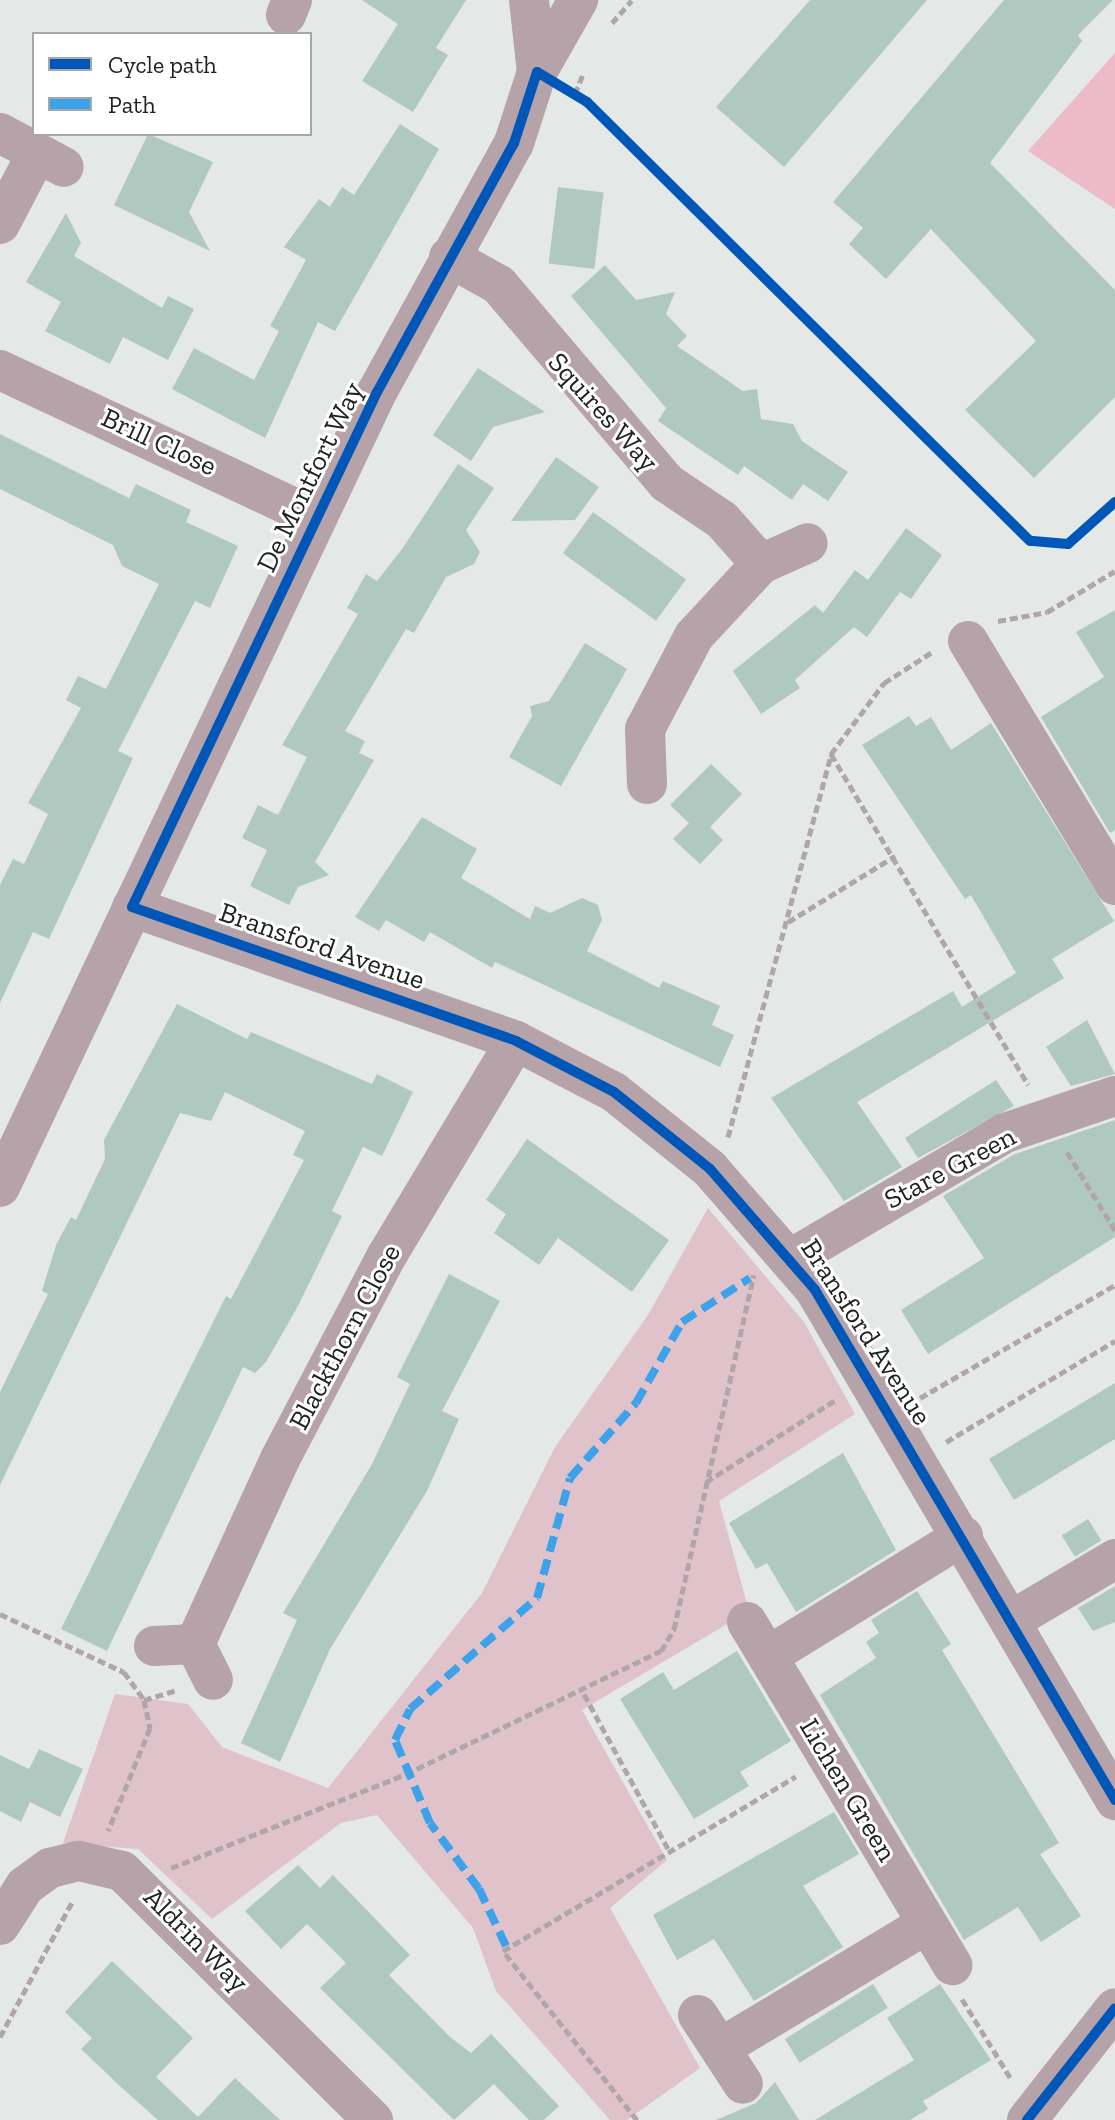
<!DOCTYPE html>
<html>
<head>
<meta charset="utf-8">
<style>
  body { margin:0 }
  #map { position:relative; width:1115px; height:2120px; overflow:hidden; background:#e4e8e6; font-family:"Zilla Slab",serif }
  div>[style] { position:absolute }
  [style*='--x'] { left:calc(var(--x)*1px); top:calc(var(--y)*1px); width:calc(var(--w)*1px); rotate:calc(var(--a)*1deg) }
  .green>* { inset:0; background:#e0c2ca }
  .forest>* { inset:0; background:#ecbac9 }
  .building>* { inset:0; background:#afc8c0; transform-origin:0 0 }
  .path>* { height:5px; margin-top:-2.5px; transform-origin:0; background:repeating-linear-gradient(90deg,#b0a6a9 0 8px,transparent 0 12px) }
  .minor>* { height:40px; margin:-20px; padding:0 20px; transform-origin:20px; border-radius:20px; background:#b6a3a9 }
  .quiet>* { height:8px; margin-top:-4px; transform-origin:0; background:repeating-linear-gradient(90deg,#3da2ea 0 16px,transparent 0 24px) }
  .cycleway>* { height:10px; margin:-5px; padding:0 5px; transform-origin:5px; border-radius:5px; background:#0057b8 }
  span { translate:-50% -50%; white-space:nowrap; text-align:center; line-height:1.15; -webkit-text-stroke:6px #fff; paint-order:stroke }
  .street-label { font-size:28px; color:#202322 }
  .legend { position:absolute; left:32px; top:32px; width:280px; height:104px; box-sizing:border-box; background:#fff; border:2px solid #a6a7a7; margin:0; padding:10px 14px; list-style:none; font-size:24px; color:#202322 }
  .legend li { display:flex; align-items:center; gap:16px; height:40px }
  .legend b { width:40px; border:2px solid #a6a7a7 }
</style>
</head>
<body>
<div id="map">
  <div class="green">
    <i style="clip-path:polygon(708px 1208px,804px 1322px,855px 1414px,719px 1501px,749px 1611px,582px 1710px,667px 1860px,610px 1908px,700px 2068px,627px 2120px,610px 2120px,496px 1991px,473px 1928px,377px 1815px,341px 1823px,212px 1919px,138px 1849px,63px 1843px,115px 1694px,188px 1704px,222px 1747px,328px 1788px,482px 1593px,555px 1447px,648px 1315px)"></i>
  </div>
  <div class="forest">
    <i style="clip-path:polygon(1115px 53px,1115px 209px,1028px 151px)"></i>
  </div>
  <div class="building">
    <i style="clip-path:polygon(362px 0,466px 0,436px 48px,448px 55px,413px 112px,362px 81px,398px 24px)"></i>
    <i style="clip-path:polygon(810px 0,927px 0,784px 167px,716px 107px)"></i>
    <i style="clip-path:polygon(1004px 0,1113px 0,1078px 35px,1082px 41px,990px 163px,1115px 290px,1115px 397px,1034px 478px,965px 410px,1036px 341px,931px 229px,886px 279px,849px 244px,863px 228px,833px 202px)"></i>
    <i style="clip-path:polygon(400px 124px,439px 149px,335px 331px,318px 322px,265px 438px,172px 389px,194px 348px,254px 380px,279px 331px,270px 326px,306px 260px,284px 247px,319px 199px,330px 207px,342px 187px,354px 195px)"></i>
    <i style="clip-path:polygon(148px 134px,213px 162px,189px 212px,210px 251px,114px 205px)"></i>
    <i style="left:558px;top:187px;width:46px;height:77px;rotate:7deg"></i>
    <i style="clip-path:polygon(66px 213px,81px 243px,74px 256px,162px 308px,168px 296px,194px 309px,168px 360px,123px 337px,110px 364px,45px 331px,61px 302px,26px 282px)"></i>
    <i style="clip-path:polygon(605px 265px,636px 300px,675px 292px,666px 314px,687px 336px,677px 346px,743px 391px,757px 389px,761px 419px,793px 424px,802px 441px,848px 472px,828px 501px,803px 484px,792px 500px,744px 466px,738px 475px,658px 421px,666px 408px,571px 296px)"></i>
    <i style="clip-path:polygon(478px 368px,545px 412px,493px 427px,471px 461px,433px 435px)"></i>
    <i style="clip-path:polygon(0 434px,129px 498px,136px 484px,191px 510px,186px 522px,238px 546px,210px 608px,195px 601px,118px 751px,133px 758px,49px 939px,33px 932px,0 1003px,0 885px,13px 859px,24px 864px,48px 814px,28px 803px,81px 708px,66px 700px,78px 676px,106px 689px,159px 584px,122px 566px,113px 545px,0 489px)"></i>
    <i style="clip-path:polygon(556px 457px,599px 487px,575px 520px,511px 521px)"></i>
    <i style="clip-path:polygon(458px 464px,494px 488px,466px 530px,480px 552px,474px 564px,446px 577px,414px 633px,406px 629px,345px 731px,365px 741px,359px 753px,374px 760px,315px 862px,329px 875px,298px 887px,289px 905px,250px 886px,267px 850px,242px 838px,258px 805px,278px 815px,307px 757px,282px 745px,358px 614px,347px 608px,366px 574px,377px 581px,402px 549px)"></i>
    <i style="left:593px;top:512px;width:115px;height:51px;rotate:36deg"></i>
    <i style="clip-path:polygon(906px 528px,942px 555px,911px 599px,900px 592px,867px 637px,854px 627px,795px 680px,800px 688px,761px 714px,733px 671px,815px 605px,823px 613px,855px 570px,868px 580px)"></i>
    <i style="clip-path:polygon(1115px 610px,1115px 830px,1110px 833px,1041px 717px,1104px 677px,1076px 632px)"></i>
    <i style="clip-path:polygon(585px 643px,627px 669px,561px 786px,509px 757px,532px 716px,530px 706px,549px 701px)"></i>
    <i style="clip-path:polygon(909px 716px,916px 726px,931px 717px,951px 750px,991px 723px,1114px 921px,1052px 959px,1064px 978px,857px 1102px,902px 1167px,844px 1201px,771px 1098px,953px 991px,962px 1007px,1016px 973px,971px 895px,965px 899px,862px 745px)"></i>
    <i style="clip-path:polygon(711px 764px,742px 794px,710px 827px,723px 840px,700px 864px,673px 839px,689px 823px,670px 805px)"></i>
    <i style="clip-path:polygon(422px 817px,477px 849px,461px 878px,530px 919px,535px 906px,550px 913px,582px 898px,598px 905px,602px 920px,587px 951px,659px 988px,663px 981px,720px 1006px,712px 1025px,734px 1035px,720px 1067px,495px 962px,492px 968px,430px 932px,424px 942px,386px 920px,379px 931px,355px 917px)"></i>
    <i style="clip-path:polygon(177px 1004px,247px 1039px,251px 1032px,372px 1084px,377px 1074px,413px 1092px,382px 1156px,363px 1147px,332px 1211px,342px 1216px,298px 1306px,266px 1362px,255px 1373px,243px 1367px,107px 1651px,61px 1629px,226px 1296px,231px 1299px,304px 1160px,293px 1155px,305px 1131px,225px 1092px,211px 1121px,180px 1113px,0 1485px,0 1392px,48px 1294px,42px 1291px,56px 1245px,71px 1217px,76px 1220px,105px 1159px,104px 1140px)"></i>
    <i style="clip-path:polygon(1087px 1020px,1115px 1074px,1071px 1086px,1046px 1047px)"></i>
    <i style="clip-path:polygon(996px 1080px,1014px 1106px,918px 1158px,905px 1138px)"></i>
    <i style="clip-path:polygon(1115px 1120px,1115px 1237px,928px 1354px,901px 1310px,984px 1258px,943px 1196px,1015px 1154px)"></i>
    <i style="clip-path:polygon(527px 1139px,669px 1240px,632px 1292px,558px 1238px,539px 1265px,494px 1233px,506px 1214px,486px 1200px)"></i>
    <i style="clip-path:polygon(449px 1274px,500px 1301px,442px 1411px,459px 1419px,427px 1491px,330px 1649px,280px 1762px,241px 1743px,297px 1620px,283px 1613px,372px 1464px,410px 1384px,397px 1377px)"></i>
    <i style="clip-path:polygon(1115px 1383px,1115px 1439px,1014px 1500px,989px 1459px)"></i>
    <i style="clip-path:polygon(843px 1453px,896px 1550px,796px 1612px,767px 1563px,756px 1569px,729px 1523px)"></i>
    <i style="left:1088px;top:1519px;width:25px;height:31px;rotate:58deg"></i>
    <i style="clip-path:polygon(1115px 1586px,1115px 1622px,1093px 1631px,1078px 1608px)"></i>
    <i style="clip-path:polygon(917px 1591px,951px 1644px,942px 1650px,1059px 1843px,1040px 1854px,1081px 1916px,1041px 1942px,1018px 1907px,964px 1940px,820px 1695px,876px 1658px,866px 1642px,879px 1633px,871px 1620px)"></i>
    <i style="clip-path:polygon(737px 1651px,791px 1741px,740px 1772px,749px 1786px,694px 1819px,620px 1699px,663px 1672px,674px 1690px)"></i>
    <i style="clip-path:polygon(39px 1749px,83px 1769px,60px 1817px,30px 1802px,21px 1822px,0 1811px,0 1755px,29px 1769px)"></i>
    <i style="clip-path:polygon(834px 1812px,859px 1854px,803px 1886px,843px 1947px,754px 2001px,714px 1939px,677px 1960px,653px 1915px)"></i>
    <i style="clip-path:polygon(298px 1865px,320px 1888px,333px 1875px,410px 1955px,389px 1975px,450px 2037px,471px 2053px,491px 2034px,559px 2106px,544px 2120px,529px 2120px,494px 2084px,454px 2120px,320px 1988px,346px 1963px,307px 1924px,281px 1949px,245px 1911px)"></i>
    <i style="clip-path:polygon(112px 1961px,193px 2038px,156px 2077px,198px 2117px,235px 2078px,280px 2120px,158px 2120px,122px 2088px,81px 2049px,92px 2038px,65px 2012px)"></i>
    <i style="left:873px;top:1984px;width:28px;height:104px;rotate:58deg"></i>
    <i style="clip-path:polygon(940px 1984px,991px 2060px,923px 2101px,928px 2109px,910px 2120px,815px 2120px,914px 2060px,887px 2018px)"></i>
    <i style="clip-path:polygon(775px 2082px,799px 2120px,716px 2120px,756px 2103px)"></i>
  </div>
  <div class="path">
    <i style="--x:612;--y:23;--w:30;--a:-49"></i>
    <i style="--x:575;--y:94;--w:22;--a:-68"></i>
    <i style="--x:998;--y:621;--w:50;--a:-10.4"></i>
    <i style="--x:1047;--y:612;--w:79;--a:-31.1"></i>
    <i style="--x:831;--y:754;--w:385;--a:59.2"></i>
    <i style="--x:788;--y:922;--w:126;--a:-31.7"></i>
    <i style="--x:728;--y:1137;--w:397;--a:-74.9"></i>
    <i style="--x:831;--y:754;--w:89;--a:-53.3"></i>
    <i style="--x:884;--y:683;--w:57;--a:-32.9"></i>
    <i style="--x:1067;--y:1152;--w:92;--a:58.4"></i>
    <i style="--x:920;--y:1398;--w:225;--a:-30.1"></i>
    <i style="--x:946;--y:1442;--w:197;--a:-30.9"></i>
    <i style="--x:706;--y:1482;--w:153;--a:-32.4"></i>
    <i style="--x:0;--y:1614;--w:137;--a:25.1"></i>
    <i style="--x:124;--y:1672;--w:34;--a:54"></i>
    <i style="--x:144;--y:1700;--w:29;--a:78"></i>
    <i style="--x:150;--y:1728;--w:111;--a:112.2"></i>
    <i style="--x:584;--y:1694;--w:176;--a:61.5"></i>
    <i style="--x:144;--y:1700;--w:34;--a:-17"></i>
    <i style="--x:171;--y:1868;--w:253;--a:-21.8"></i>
    <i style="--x:406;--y:1774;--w:283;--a:-25.8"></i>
    <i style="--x:661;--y:1651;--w:26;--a:-59"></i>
    <i style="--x:674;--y:1629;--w:363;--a:-77.3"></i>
    <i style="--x:962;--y:1999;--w:94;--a:58.5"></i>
    <i style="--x:0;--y:2037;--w:155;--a:-61.9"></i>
    <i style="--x:637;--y:2120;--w:216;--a:-128.4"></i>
    <i style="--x:503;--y:1951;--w:341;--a:-30.8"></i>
  </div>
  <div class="minor">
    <i style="--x:529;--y:0;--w:72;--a:83.7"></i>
    <i style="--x:286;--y:15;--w:16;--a:-68"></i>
    <i style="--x:0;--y:133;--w:72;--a:28"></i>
    <i style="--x:0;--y:224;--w:78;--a:-62.4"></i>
    <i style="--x:449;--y:257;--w:57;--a:29.2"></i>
    <i style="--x:499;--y:285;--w:260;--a:49.7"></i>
    <i style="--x:667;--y:483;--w:66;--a:33.9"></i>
    <i style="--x:722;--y:520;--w:59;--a:48.4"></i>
    <i style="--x:0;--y:370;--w:349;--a:25.1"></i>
    <i style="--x:968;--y:641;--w:285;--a:58.9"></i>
    <i style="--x:647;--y:784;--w:55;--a:-92.1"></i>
    <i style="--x:645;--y:729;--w:105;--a:-62.2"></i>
    <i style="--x:694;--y:636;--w:98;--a:-47.1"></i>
    <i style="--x:761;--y:564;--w:51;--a:-24.1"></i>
    <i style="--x:132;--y:907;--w:407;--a:19.2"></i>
    <i style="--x:516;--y:1041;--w:110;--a:27.5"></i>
    <i style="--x:614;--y:1092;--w:123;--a:38.7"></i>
    <i style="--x:710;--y:1169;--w:160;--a:49"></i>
    <i style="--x:815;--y:1290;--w:592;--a:59.53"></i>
    <i style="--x:0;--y:1187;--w:880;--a:-64.63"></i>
    <i style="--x:377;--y:392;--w:284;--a:-61.2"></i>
    <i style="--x:514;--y:143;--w:75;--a:-72.1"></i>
    <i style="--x:537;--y:72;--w:83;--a:-60.3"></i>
    <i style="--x:792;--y:1258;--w:247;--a:-30.4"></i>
    <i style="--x:1005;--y:1133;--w:116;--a:-18.6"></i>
    <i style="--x:1012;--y:1620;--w:120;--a:-30.6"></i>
    <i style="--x:747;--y:1622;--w:400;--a:59.1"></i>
    <i style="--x:195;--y:1644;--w:204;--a:-65.3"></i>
    <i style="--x:280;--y:1459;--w:228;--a:-62.3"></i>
    <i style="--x:386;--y:1257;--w:252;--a:-59"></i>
    <i style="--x:154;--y:1646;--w:41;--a:-2.8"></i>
    <i style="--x:195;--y:1644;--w:40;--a:63.4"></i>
    <i style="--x:768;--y:1656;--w:229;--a:-31.6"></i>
    <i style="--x:0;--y:1925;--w:46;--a:-57.3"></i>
    <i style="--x:25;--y:1886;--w:31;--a:-36"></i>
    <i style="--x:50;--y:1868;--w:30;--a:-14"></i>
    <i style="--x:79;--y:1861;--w:44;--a:13.1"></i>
    <i style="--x:122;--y:1871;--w:354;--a:44.8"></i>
    <i style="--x:698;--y:2015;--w:82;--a:56.9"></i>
    <i style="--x:722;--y:2047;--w:239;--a:-31"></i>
    <i style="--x:1027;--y:2120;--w:142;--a:-51.8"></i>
  </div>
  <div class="quiet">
    <i style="--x:506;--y:1946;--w:63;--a:-115.3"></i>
    <i style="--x:479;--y:1889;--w:82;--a:-126.6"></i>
    <i style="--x:430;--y:1823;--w:90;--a:-112.9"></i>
    <i style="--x:395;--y:1740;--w:34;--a:-64"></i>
    <i style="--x:410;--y:1709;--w:169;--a:-41.2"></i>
    <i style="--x:537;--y:1598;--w:124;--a:-74.6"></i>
    <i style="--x:570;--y:1478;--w:100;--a:-48.7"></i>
    <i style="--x:636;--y:1403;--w:93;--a:-60.4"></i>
    <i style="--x:682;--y:1322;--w:81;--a:-32.9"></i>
  </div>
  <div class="cycleway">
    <i style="--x:1115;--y:502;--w:63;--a:138.2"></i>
    <i style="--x:1068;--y:544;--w:38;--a:-175"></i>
    <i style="--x:1030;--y:541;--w:624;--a:-135.26"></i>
    <i style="--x:587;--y:102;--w:58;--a:-149"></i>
    <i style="--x:537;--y:72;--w:75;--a:107.9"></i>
    <i style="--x:514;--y:143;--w:284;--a:118.8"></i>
    <i style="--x:377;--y:392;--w:570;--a:115.44"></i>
    <i style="--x:132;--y:907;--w:407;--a:19.2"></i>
    <i style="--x:516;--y:1041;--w:110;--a:27.5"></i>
    <i style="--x:614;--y:1092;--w:123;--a:38.7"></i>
    <i style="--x:710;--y:1169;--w:160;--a:49"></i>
    <i style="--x:815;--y:1290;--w:592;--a:59.53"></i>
    <i style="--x:1027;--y:2120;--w:142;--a:-51.8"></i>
  </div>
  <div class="street-label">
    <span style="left:603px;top:412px;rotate:48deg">Squires Way</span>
    <span style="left:159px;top:442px;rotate:25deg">Brill Close</span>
    <span style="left:310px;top:477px;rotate:-64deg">De Montfort Way</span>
    <span style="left:322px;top:946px;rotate:19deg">Bransford Avenue</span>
    <span style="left:950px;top:1168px;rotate:-28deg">Stare Green</span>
    <span style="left:866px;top:1332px;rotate:57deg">Bransford Avenue</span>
    <span style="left:345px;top:1337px;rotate:-62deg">Blackthorn Close</span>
    <span style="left:848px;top:1790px;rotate:59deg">Lichen Green</span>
    <span style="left:196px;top:1940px;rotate:45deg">Aldrin Way</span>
  </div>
  <ul class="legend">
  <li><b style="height:10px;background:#0057b8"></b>Cycle path</li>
  <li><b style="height:10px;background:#3da2ea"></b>Path</li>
  </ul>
</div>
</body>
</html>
